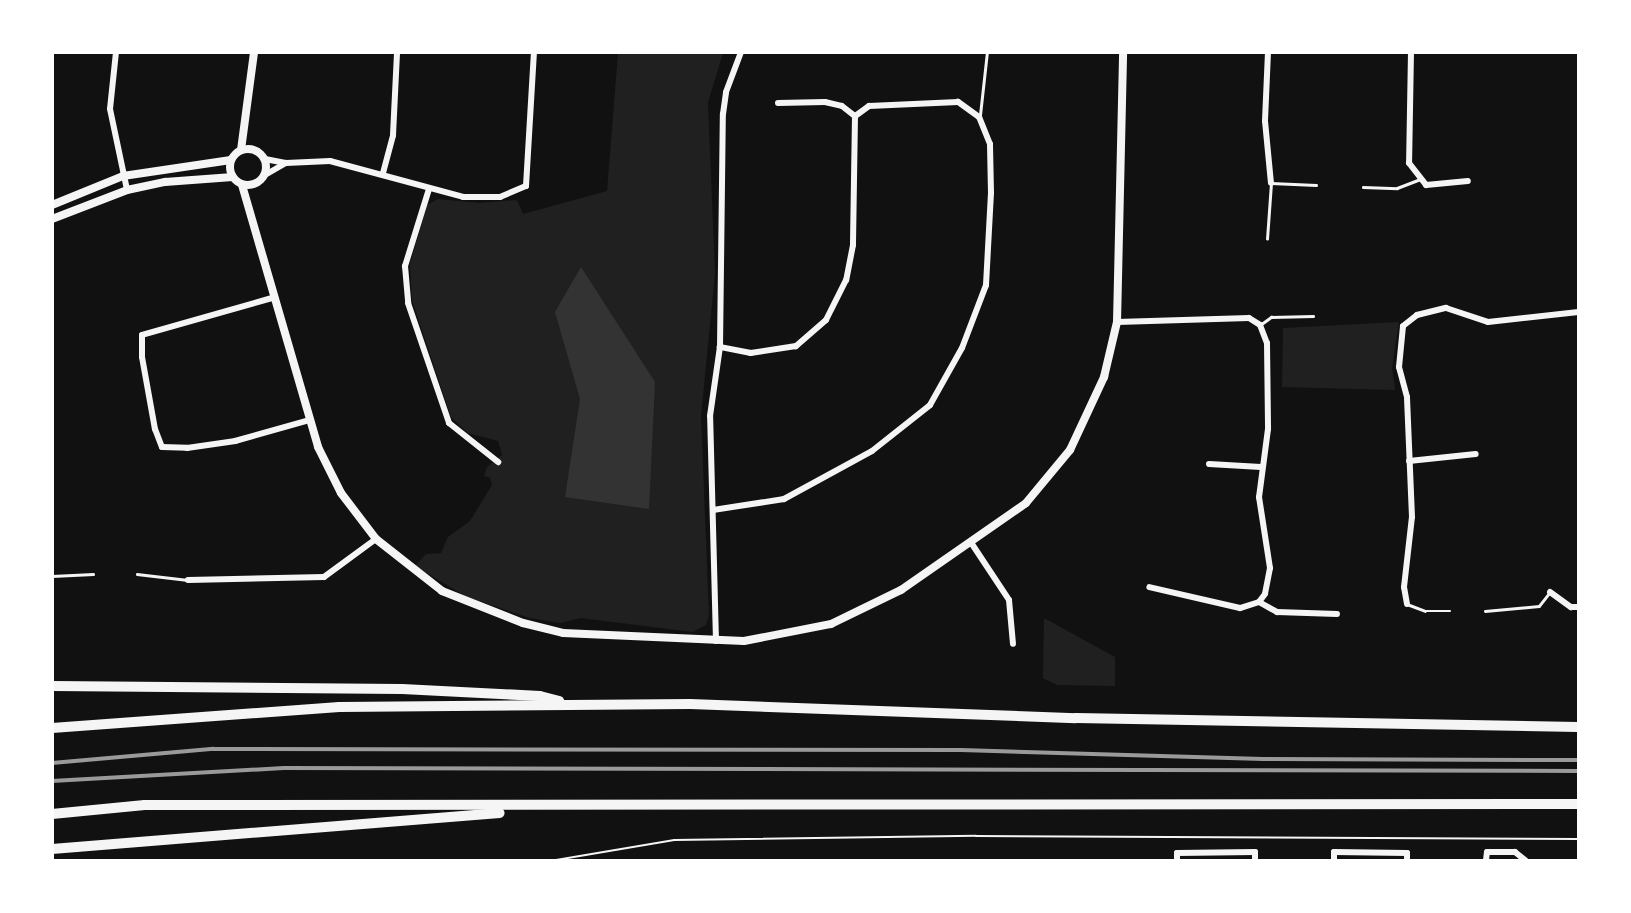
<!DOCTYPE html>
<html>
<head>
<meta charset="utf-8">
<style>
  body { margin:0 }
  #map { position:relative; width:1631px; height:913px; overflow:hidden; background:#111; font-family:"Work Sans",sans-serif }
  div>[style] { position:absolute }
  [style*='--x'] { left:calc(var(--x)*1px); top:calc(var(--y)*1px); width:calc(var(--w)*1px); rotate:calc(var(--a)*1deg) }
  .green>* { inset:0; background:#202020 }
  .water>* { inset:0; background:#333 }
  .path>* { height:2px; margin:-1px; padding:0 1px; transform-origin:1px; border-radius:1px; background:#f5f5f5 }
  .service>* { height:2.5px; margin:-1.25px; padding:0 1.25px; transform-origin:1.25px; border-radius:1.25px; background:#f5f5f5 }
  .minor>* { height:6px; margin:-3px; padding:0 3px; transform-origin:3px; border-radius:3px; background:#f5f5f5 }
  .tertiary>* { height:8px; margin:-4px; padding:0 4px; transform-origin:4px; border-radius:4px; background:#f5f5f5 }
  .tertiary>.ring { margin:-4px; padding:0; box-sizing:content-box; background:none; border:8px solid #f5f5f5; border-radius:50% }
  .motorway>* { height:10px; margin:-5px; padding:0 5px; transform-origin:5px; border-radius:5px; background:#f5f5f5 }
  .rail>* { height:3.5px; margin:-1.75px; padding:0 1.75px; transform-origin:1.75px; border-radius:1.75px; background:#9a9a9a }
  span { translate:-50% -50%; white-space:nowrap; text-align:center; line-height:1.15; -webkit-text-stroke:7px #fff; paint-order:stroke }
  .frame { position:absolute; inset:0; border:54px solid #fff; pointer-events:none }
</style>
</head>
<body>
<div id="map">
  <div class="green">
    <i style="clip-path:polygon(618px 53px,723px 53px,708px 102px,715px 274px,701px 416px,709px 615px,706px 625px,693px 632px,581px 618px,560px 623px,530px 618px,467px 597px,415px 566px,426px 554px,441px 553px,448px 537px,470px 521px,492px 485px,490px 478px,484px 476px,487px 467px,502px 455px,498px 441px,468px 433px,451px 417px,412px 300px,410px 264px,427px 205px,438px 199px,479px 203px,517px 200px,523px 214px,607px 191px)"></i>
    <i style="clip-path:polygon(1399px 322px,1392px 368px,1395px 390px,1282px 387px,1283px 328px)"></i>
    <i style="clip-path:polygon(1044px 618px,1115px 657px,1115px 686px,1057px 685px,1043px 678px)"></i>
  </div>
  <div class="water">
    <i style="clip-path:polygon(581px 267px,655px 382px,649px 509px,565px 497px,580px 399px,555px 312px)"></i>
  </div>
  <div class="path">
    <i style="--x:556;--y:860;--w:120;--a:-9.6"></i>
    <i style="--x:674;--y:840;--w:302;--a:-0.8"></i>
    <i style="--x:976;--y:836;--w:602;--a:0.29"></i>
  </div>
  <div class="service">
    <i style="--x:980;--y:115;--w:63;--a:-83.7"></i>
    <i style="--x:1363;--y:187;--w:34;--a:2"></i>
    <i style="--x:1397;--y:188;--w:26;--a:-21"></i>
    <i style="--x:1267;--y:239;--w:56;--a:-85.9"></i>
    <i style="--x:1271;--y:183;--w:45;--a:2.5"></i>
    <i style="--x:1260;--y:325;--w:14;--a:-36"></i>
    <i style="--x:1271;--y:317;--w:42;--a:-1.4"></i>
    <i style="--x:137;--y:574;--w:51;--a:6.7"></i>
    <i style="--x:52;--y:576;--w:41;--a:-2.8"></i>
    <i style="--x:1407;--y:604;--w:19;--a:21"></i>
    <i style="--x:1425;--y:611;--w:25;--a:0"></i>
    <i style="--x:1485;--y:611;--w:54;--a:-5.3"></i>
    <i style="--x:1539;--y:606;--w:18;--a:-52"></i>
  </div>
  <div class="minor">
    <i style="--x:116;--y:52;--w:57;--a:96"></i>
    <i style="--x:110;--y:109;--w:83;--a:78.1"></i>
    <i style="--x:1268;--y:52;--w:69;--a:92.5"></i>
    <i style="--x:1265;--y:121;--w:62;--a:84.5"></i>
    <i style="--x:1411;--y:52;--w:111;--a:91"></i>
    <i style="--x:1409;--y:163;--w:28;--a:52"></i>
    <i style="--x:1426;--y:185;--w:42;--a:-5.4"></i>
    <i style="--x:778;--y:103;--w:47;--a:-1.2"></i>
    <i style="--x:825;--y:102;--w:17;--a:13"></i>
    <i style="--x:842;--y:106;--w:16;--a:38"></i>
    <i style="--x:265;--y:159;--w:21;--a:11"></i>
    <i style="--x:286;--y:163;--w:44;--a:-2.6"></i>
    <i style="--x:330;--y:161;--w:138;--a:15.1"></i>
    <i style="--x:463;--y:197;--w:37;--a:0"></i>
    <i style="--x:500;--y:197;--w:28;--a:-23"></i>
    <i style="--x:526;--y:186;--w:134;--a:-86.6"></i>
    <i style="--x:383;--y:173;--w:39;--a:-75"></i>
    <i style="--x:393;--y:135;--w:83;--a:-87.2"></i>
    <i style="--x:265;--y:175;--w:24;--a:-30"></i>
    <i style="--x:429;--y:189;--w:81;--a:107.3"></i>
    <i style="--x:405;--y:266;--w:37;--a:85"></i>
    <i style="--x:408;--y:303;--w:127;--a:71.1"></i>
    <i style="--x:449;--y:423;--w:63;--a:38.5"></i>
    <i style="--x:272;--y:298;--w:135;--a:164.1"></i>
    <i style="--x:142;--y:335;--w:22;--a:90"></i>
    <i style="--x:142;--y:357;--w:73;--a:79.8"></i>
    <i style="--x:155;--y:429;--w:19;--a:69"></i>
    <i style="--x:162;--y:447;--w:25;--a:2"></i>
    <i style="--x:187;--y:448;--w:49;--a:-8.3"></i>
    <i style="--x:235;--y:441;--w:77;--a:-15.8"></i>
    <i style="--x:1117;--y:322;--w:132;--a:-1.7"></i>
    <i style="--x:1249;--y:318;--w:13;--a:32"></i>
    <i style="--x:1260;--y:325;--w:19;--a:69"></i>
    <i style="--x:1267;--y:343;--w:86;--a:89.3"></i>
    <i style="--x:1268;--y:429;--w:69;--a:97.5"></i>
    <i style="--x:1259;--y:497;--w:72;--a:81.2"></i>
    <i style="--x:1270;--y:568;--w:26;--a:101"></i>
    <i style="--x:1265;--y:594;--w:10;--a:127"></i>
    <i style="--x:1259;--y:602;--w:20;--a:162"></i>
    <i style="--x:1240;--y:608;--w:93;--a:-167"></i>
    <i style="--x:1409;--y:461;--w:67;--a:-6"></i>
    <i style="--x:1209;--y:464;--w:52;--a:3.3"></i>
    <i style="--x:713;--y:510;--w:72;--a:-8.8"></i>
    <i style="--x:784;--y:499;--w:100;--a:-28.6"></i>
    <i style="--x:872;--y:451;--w:74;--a:-38.4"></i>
    <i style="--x:930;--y:405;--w:65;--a:-60.7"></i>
    <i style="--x:962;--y:348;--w:67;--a:-69.1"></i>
    <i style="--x:986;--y:285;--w:92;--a:-86.9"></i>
    <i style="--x:991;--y:193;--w:49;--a:-91.2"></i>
    <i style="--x:990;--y:144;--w:29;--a:-112"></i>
    <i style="--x:979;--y:117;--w:26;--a:-144"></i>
    <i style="--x:958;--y:102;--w:89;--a:177.4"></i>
    <i style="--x:869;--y:106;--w:17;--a:144"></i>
    <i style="--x:855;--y:116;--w:129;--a:90.9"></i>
    <i style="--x:853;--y:245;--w:36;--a:101"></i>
    <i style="--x:846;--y:280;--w:45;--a:116.6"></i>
    <i style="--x:826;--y:320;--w:40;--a:139"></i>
    <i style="--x:796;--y:346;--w:46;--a:171.2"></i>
    <i style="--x:751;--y:353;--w:32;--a:-169"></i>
    <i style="--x:972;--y:544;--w:67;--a:56.5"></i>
    <i style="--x:1009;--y:600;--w:44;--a:84.8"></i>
    <i style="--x:188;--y:580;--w:136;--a:-1.3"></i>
    <i style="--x:324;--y:577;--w:64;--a:-36.2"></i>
    <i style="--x:1550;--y:592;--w:26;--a:36"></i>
    <i style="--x:1571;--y:607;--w:7;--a:0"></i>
    <i style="--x:1259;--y:602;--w:21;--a:29"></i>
    <i style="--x:1277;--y:612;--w:60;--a:1.9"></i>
    <i style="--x:1407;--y:604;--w:17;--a:-100"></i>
    <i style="--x:1404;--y:587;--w:70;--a:-83.5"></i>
    <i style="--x:1412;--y:517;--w:120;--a:-92.4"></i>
    <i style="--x:1407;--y:397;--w:31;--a:-105"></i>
    <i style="--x:1399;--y:367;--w:41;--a:-84.4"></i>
    <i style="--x:1403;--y:326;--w:18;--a:-38"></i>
    <i style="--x:1417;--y:315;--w:30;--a:-14"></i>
    <i style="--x:1446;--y:308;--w:44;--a:18.4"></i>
    <i style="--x:1488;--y:322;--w:91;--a:-6.3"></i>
    <i style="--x:716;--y:641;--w:225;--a:-91.5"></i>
    <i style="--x:710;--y:416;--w:70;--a:-81.8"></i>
    <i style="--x:720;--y:347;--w:233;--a:-89.3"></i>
    <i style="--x:723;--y:114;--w:22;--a:-82"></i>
    <i style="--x:726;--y:92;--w:43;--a:-69.4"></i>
    <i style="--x:1177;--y:860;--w:7;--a:-90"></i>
    <i style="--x:1177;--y:853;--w:78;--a:-0.7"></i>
    <i style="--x:1255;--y:852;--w:8;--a:90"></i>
    <i style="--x:1334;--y:860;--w:8;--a:-90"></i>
    <i style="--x:1334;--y:852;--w:73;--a:0.8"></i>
    <i style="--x:1407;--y:853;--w:7;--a:90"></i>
    <i style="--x:1486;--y:860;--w:8;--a:-83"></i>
    <i style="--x:1487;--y:852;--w:28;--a:0"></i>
    <i style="--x:1515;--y:852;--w:13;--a:39"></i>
  </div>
  <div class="tertiary">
    <i class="ring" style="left:230px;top:149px;width:28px;height:28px"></i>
    <i style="--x:241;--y:150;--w:99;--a:-82.4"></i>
    <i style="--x:242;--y:185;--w:273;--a:73.8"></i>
    <i style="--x:318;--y:447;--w:51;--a:63.4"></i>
    <i style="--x:341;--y:493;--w:58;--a:52.7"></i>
    <i style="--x:376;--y:539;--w:84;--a:38.2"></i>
    <i style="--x:442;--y:591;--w:87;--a:21.6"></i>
    <i style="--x:523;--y:623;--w:41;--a:14"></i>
    <i style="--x:563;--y:633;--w:181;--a:2.5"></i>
    <i style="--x:744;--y:641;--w:89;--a:-11.1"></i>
    <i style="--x:831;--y:624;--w:78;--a:-25.9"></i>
    <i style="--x:901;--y:590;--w:152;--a:-34.8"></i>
    <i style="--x:1026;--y:503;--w:69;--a:-50.3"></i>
    <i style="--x:1070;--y:450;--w:81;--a:-65"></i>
    <i style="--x:1104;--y:377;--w:57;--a:-76.7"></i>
    <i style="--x:1117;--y:322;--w:270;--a:-88.7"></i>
    <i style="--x:52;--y:205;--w:77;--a:-22.2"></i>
    <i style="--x:123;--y:176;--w:109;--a:-8.4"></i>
    <i style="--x:52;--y:219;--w:80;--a:-21.1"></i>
    <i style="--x:127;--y:190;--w:39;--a:-12"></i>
    <i style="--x:165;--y:182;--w:68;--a:-4.2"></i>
  </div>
  <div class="motorway">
    <i style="--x:52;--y:686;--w:350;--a:0.5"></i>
    <i style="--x:402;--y:689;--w:138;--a:2.9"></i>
    <i style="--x:540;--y:696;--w:20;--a:15"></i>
    <i style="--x:52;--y:728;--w:288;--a:-4.2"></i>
    <i style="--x:339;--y:707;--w:351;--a:-0.5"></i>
    <i style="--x:690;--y:704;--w:386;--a:2.1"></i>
    <i style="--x:1076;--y:718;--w:502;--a:1.03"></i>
    <i style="--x:52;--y:814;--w:93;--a:-5.5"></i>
    <i style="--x:145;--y:805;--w:1433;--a:-0.04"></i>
    <i style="--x:52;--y:849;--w:449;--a:-4.6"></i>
  </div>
  <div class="rail">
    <i style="--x:52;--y:763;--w:162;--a:-5"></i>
    <i style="--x:213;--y:749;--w:748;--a:0.08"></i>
    <i style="--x:961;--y:750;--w:302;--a:1.7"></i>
    <i style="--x:1263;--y:759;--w:315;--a:0.2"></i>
    <i style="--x:52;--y:781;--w:232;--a:-3.2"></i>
    <i style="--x:284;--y:768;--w:1294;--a:0.13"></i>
  </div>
  <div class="frame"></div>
</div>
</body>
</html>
